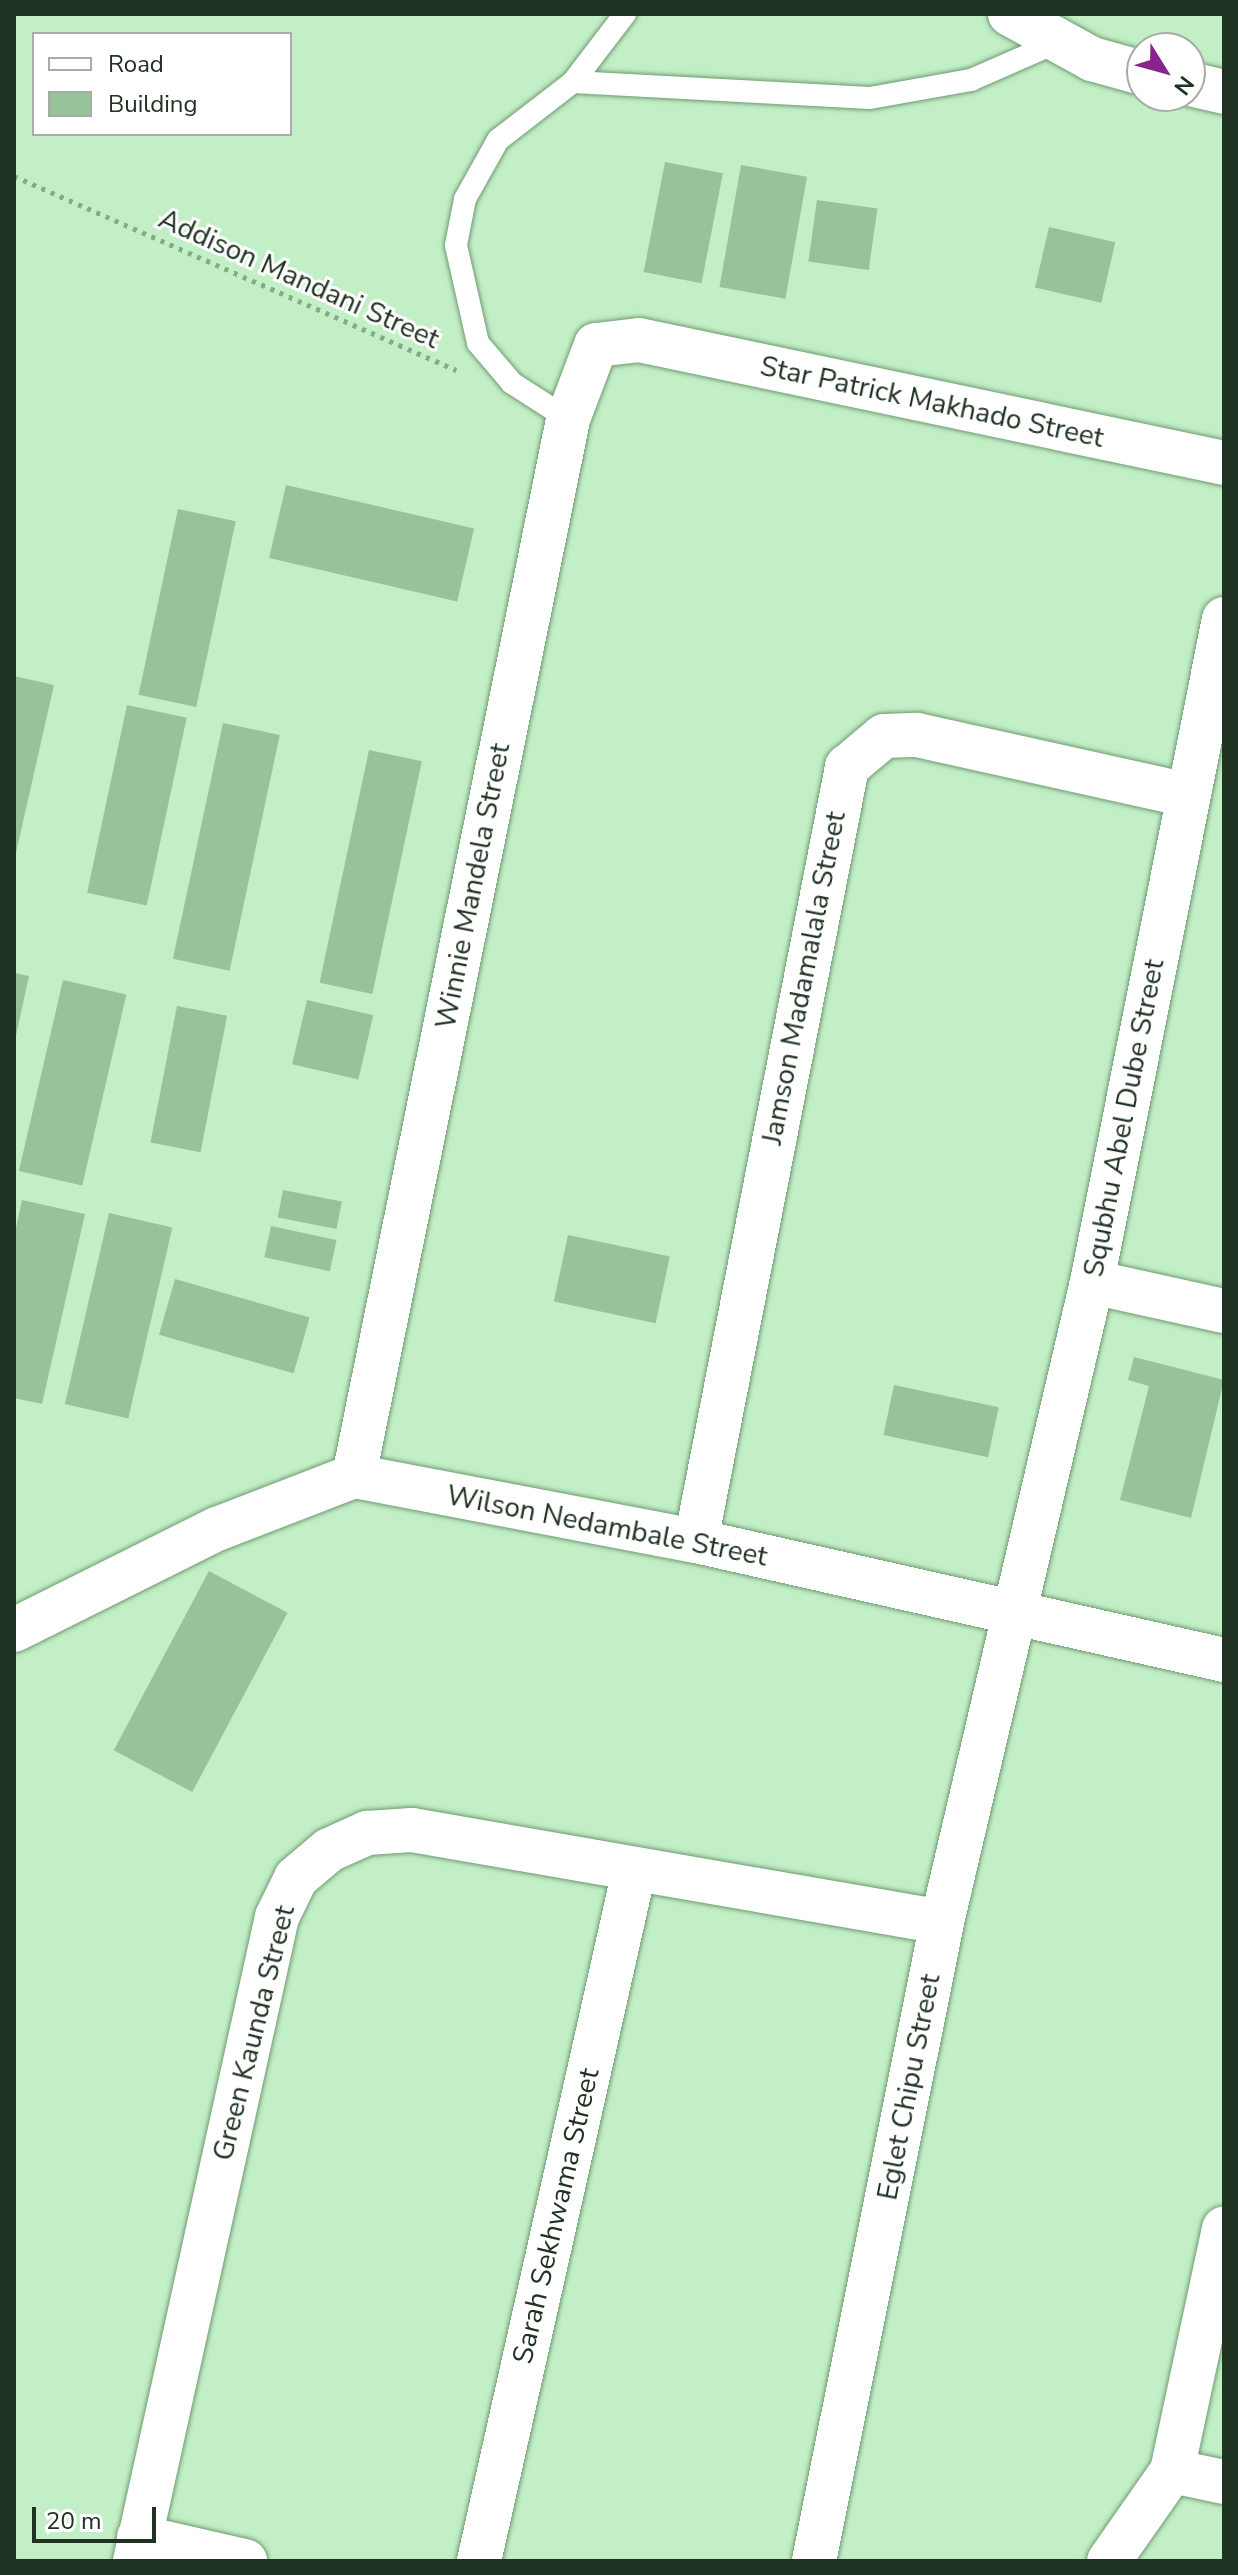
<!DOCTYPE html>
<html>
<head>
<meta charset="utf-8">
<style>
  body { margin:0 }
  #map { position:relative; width:1238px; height:2575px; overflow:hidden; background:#c2efc5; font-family:"Nunito Sans",sans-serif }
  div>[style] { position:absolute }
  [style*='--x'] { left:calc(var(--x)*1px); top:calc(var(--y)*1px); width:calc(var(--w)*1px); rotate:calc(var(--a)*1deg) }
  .building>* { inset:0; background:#97c39a; transform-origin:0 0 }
  .path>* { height:5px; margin-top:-2.5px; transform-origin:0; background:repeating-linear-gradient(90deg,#87aa89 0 4px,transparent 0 10px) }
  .roads { filter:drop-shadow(0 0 2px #6f9a73) drop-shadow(0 0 2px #6f9a73) }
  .service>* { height:22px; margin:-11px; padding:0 11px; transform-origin:11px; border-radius:11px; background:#fff }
  .minor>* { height:44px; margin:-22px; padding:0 22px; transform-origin:22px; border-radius:22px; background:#fff }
  .tertiary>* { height:44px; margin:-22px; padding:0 22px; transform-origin:22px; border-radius:22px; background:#fff }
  span { translate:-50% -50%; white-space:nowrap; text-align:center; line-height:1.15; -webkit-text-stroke:6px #fff; paint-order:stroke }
  .street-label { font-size:28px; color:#203222 }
  .frame { position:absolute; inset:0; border:16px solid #203222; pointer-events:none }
  .legend { position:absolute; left:32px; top:32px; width:260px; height:104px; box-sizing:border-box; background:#fff; border:2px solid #a6ada7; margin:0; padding:10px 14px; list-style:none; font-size:24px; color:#203222 }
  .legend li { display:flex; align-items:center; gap:16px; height:40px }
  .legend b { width:40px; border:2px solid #a6ada7 }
  .north { position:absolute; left:1126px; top:32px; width:80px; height:80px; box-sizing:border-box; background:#fff; border:2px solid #a6ada7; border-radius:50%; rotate:127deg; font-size:22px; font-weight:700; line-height:32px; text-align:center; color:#203222 }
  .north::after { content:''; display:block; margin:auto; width:28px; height:36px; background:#88248c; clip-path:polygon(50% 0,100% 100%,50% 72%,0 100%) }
  .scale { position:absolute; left:32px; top:2507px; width:124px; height:36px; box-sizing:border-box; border:4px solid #203222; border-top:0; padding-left:10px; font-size:24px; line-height:28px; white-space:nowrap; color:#203222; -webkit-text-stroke:6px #fff; paint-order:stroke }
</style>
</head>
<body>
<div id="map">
  <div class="building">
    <i style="left:665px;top:162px;width:59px;height:112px;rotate:11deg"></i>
    <i style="left:741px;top:165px;width:67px;height:124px;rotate:10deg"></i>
    <i style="left:817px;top:200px;width:61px;height:62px;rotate:8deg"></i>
    <i style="left:1049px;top:227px;width:68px;height:62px;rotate:13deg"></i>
    <i style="left:286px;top:485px;width:193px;height:75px;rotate:13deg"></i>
    <i style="left:178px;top:509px;width:59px;height:190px;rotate:12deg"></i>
    <i style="clip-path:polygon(14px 676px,54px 685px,15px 857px,14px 857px)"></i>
    <i style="left:127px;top:705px;width:61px;height:192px;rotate:12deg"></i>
    <i style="left:223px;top:723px;width:58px;height:241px;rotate:12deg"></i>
    <i style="left:369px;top:750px;width:54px;height:238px;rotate:12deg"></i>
    <i style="clip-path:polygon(14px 973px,29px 976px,15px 1040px,14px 1040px)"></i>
    <i style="left:63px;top:980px;width:65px;height:196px;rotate:13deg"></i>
    <i style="left:307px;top:1000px;width:68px;height:66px;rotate:13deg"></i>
    <i style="left:177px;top:1006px;width:51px;height:139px;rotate:11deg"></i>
    <i style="left:283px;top:1190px;width:60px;height:28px;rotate:11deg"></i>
    <i style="clip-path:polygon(22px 1200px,85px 1214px,42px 1404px,14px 1398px,14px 1237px)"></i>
    <i style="left:109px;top:1213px;width:65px;height:196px;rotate:13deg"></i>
    <i style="left:271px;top:1226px;width:67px;height:32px;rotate:12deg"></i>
    <i style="left:568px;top:1235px;width:104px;height:68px;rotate:12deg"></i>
    <i style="left:175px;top:1279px;width:140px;height:58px;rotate:16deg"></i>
    <i style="clip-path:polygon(1134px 1357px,1224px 1380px,1191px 1518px,1120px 1500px,1149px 1386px,1128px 1380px)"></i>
    <i style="left:894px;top:1385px;width:107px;height:51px;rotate:12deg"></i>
    <i style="left:209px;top:1571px;width:89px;height:203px;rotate:28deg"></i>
  </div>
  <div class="path">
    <i style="--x:14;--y:176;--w:483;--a:23.7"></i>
  </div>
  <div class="roads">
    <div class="service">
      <i style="--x:573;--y:82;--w:297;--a:3.1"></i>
      <i style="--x:870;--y:98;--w:103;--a:-10.1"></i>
      <i style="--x:971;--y:80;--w:97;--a:-23.7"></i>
      <i style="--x:568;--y:419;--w:67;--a:-147.3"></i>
      <i style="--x:512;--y:383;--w:52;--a:-130.4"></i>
      <i style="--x:478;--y:343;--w:100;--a:-102.7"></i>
      <i style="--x:456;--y:245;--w:47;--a:-78.9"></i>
      <i style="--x:465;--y:199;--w:68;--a:-60.8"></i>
      <i style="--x:498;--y:140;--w:95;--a:-37.7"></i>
      <i style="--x:573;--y:82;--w:86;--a:-52.6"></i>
    </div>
    <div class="minor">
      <i style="--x:1092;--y:1282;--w:135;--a:12.4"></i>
      <i style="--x:354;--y:1476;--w:1078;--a:-78.55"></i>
      <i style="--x:568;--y:419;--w:79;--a:-69.3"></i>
      <i style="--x:596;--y:345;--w:43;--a:-6.6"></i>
      <i style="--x:639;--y:340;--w:598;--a:11.87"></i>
      <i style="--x:696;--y:1541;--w:789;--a:-78.96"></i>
      <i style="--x:847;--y:767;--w:48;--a:-40"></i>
      <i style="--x:884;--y:736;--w:33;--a:-2"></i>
      <i style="--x:917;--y:735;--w:277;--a:12.5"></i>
      <i style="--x:14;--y:1630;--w:227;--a:-26.5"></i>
      <i style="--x:217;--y:1529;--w:147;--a:-21.1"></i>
      <i style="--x:354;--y:1476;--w:348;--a:10.8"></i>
      <i style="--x:696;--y:1541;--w:541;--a:12.7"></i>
      <i style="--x:1172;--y:2471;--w:53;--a:11.9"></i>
      <i style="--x:139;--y:2537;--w:109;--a:12.8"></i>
      <i style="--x:135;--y:2561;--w:659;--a:-77.57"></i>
      <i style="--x:277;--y:1917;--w:43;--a:-64"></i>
      <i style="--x:296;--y:1878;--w:43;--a:-40.3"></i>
      <i style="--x:329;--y:1850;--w:42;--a:-24.1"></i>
      <i style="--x:367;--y:1833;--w:45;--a:-3.8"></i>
      <i style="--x:412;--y:1830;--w:538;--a:9.85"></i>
      <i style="--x:479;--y:2561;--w:707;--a:-77.34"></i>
      <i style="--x:814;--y:2561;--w:652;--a:-78.67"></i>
      <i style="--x:942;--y:1922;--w:657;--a:-76.81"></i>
      <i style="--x:1092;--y:1282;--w:676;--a:-78.74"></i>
      <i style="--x:1109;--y:2561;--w:110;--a:-55"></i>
      <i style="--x:1172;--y:2471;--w:248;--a:-77.9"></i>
    </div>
    <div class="tertiary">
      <i style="--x:1010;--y:14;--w:94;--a:28.8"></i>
      <i style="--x:1092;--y:59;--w:52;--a:15.6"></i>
      <i style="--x:1190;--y:84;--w:35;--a:13"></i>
    </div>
  </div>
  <div class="street-label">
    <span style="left:299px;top:279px;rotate:24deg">Addison Mandani Street</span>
    <span style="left:932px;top:402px;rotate:12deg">Star Patrick Makhado Street</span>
    <span style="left:473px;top:886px;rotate:-79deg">Winnie Mandela Street</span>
    <span style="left:804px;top:978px;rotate:-79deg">Jamson Madamalala Street</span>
    <span style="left:1124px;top:1118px;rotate:-79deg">Squbhu Abel Dube Street</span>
    <span style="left:607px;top:1526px;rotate:11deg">Wilson Nedambale Street</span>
    <span style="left:254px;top:2033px;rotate:-76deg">Green Kaunda Street</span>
    <span style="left:909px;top:2087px;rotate:-79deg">Eglet Chipu Street</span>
    <span style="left:556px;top:2216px;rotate:-77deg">Sarah Sekhwama Street</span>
  </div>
  <div class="frame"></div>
  <ul class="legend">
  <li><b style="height:10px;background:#fff"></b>Road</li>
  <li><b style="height:22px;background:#97c39a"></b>Building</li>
  </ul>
  <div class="north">N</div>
  <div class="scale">20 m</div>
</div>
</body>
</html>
